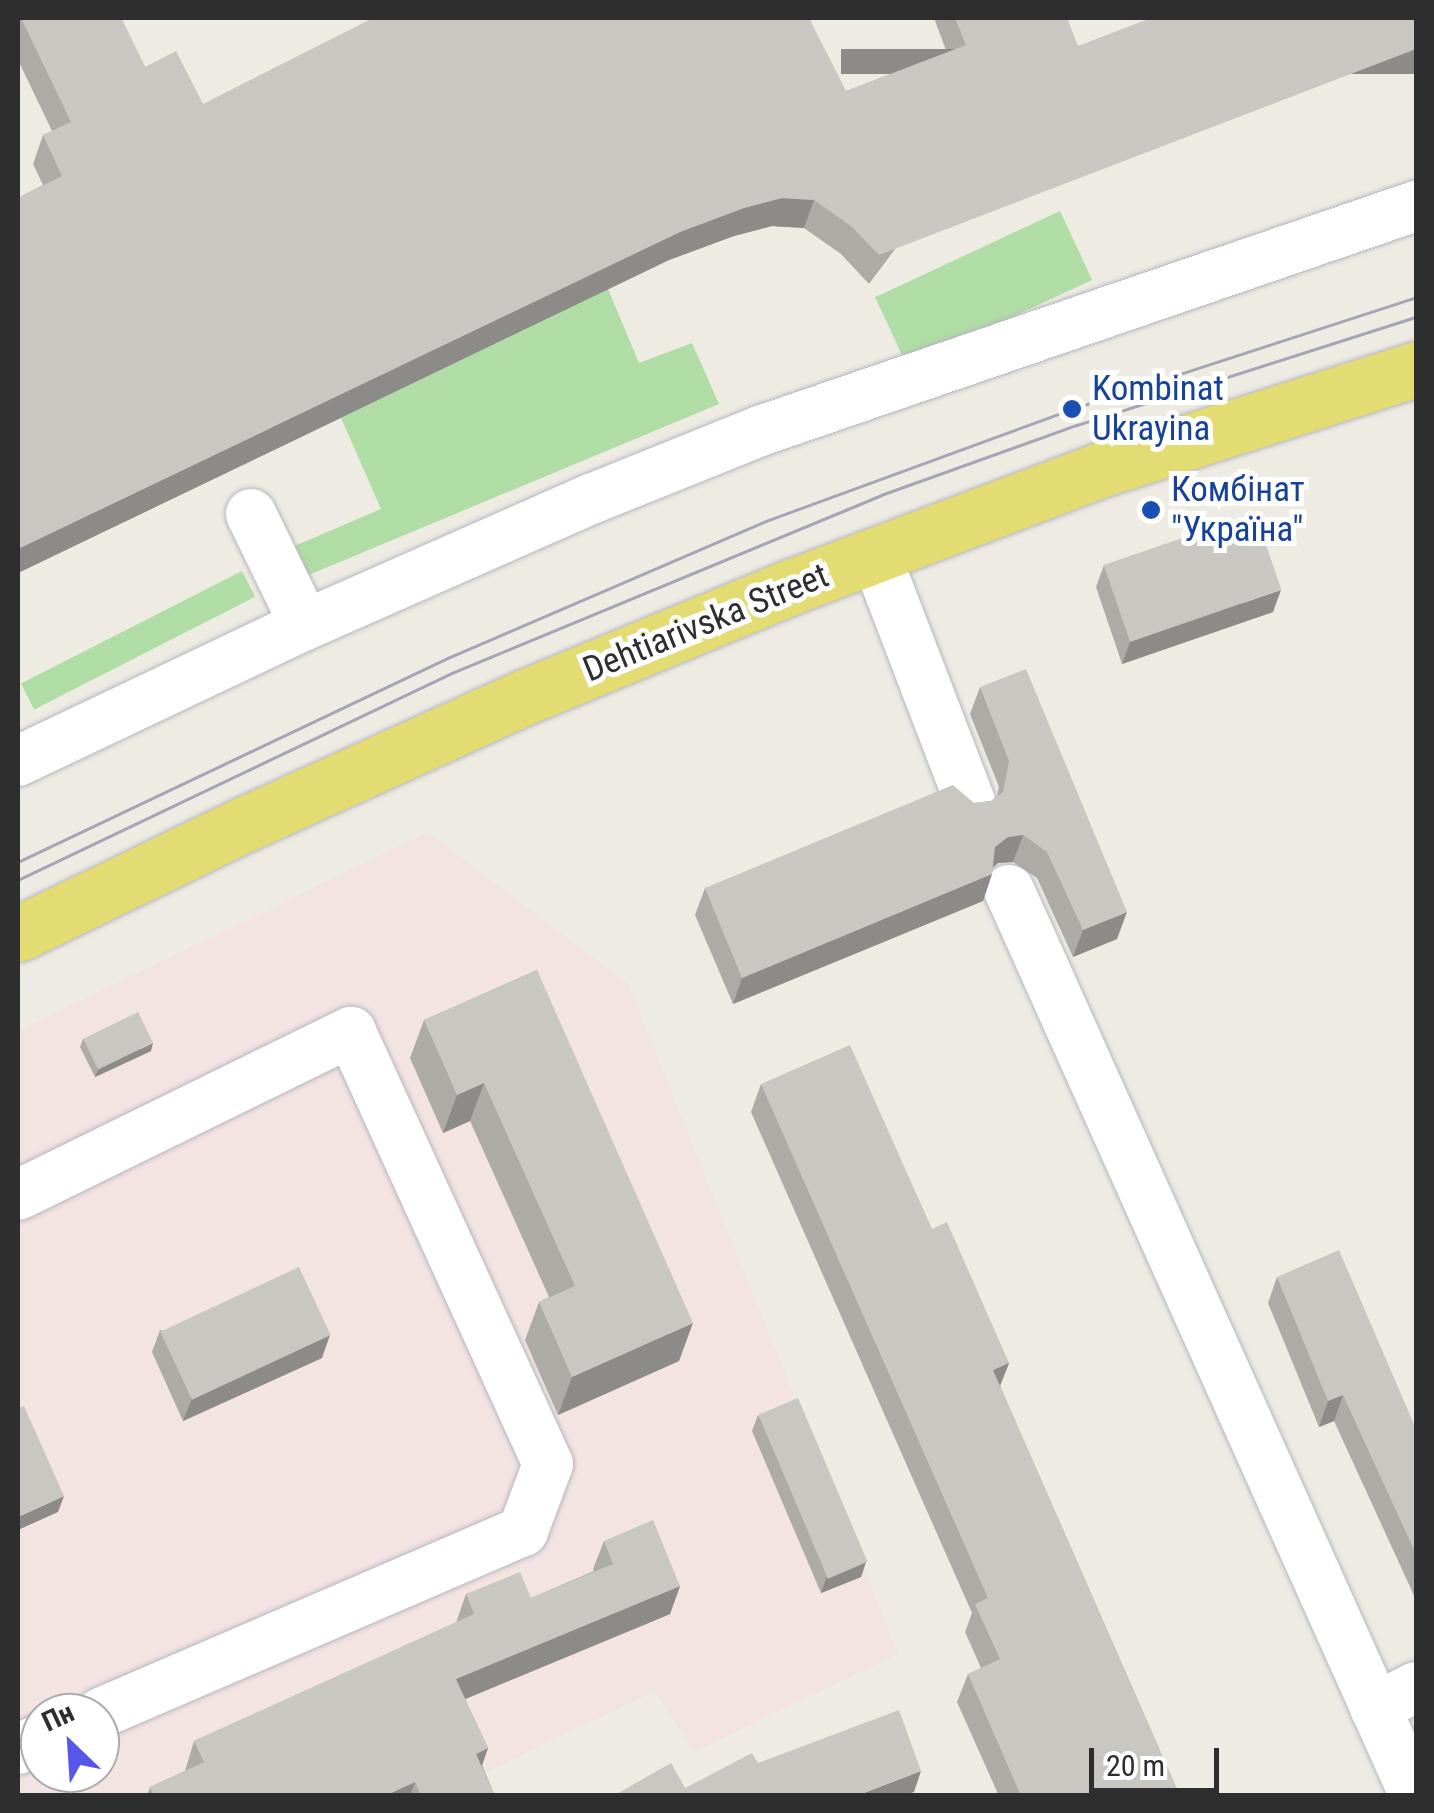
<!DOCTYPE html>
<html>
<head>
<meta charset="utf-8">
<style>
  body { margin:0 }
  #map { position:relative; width:1434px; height:1813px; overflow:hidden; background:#edebe2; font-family:"Roboto Condensed",sans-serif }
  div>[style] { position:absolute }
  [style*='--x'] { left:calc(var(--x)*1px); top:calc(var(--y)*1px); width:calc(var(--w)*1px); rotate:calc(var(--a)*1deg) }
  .medical>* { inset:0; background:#f3e3e1 }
  .green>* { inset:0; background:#afdda5; transform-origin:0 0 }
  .roads { filter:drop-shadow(0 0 2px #b6b6c0) drop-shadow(0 0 2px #b6b6c0) }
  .minor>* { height:50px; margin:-25px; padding:0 25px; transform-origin:25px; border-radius:25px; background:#fff }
  .major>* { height:55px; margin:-27.5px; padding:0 27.5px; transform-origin:27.5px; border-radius:27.5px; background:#e2dc72 }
  .tram>* { height:2.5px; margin:-1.25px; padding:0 1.25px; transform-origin:1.25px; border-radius:1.25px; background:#a6a5b6 }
  .wall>* { inset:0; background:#adaba6 }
  .shaded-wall>* { inset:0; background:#8d8b87; transform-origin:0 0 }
  .building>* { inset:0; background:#c9c7c1; transform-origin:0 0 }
  .dots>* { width:28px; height:28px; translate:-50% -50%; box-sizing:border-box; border:5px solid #fff; border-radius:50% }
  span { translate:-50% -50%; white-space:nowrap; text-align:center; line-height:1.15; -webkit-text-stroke:10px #fff; paint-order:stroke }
  .transit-label { font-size:35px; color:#164399 }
  .left { translate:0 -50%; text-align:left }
  .street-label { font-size:35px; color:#2e2e2e }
  .frame { position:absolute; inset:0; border:20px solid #2e2e2e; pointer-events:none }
  .north { position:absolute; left:20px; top:1693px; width:100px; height:100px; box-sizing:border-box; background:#fff; border:2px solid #ababab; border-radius:50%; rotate:335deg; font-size:28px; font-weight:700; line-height:40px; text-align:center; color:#2e2e2e }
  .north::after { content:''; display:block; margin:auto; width:35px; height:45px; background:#5657e7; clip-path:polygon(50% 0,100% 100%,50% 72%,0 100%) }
  .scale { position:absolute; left:1089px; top:1748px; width:130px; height:45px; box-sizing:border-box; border:5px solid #2e2e2e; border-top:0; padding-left:12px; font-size:30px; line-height:35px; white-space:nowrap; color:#2e2e2e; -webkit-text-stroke:8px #fff; paint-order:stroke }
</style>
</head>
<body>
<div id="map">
  <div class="medical">
    <i style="clip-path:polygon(evenodd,428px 832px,628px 984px,898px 1654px,694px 1752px,655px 1691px,478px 1776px,485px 1795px,18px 1796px,18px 1031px,428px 832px,40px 1713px,100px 1713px,100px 1773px,40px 1773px,40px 1713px)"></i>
  </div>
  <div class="green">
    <i style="left:1060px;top:211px;width:76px;height:204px;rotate:65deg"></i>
    <i style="clip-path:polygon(608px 289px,639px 363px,692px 343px,719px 404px,299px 579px,285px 550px,381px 509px,341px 418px)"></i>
    <i style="left:242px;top:571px;width:29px;height:248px;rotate:63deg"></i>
  </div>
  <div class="roads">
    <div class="minor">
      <i style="--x:251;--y:514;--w:123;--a:64.1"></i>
      <i style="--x:875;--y:554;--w:265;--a:69"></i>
      <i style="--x:18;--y:761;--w:318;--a:-25.4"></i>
      <i style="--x:305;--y:625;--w:313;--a:-23.8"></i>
      <i style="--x:591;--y:499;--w:182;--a:-21.9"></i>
      <i style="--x:760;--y:431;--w:694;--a:-18.93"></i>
      <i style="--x:1009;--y:890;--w:993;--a:65.86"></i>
      <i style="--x:18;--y:1195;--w:371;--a:-26.1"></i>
      <i style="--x:351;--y:1032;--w:475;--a:65.5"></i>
      <i style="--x:548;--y:1464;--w:72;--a:110.5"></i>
      <i style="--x:523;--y:1531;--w:460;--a:156.7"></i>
      <i style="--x:1375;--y:1708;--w:46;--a:-27.1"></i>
      <i style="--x:18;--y:1749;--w:24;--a:-24"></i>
    </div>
    <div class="major">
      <i style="--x:18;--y:934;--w:252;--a:-25.9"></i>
      <i style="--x:245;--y:824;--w:307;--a:-24.4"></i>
      <i style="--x:525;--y:697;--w:290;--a:-22.5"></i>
      <i style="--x:793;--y:586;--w:335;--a:-20.7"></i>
      <i style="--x:1106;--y:468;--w:325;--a:-17.7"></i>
    </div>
  </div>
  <div class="tram">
    <i style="--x:18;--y:862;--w:476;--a:-25.4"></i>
    <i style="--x:448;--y:658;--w:346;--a:-23.3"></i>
    <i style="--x:766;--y:521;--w:326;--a:-20.1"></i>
    <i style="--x:1072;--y:409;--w:362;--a:-18"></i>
    <i style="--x:18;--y:880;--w:481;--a:-25.5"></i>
    <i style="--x:452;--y:673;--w:464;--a:-22.5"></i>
    <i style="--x:881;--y:495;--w:208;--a:-19.7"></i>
    <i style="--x:1077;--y:425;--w:356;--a:-17.7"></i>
  </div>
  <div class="wall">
    <i style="clip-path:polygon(18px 18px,121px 18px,145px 67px,203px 104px,846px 91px,947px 53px,934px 18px,1067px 18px,869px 284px,841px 254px,804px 228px,772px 226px,734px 236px,669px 260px,18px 573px,18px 198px,43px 185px,33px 164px,43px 135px,52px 131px,18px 60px)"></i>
    <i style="clip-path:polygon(1104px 565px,1273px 612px,1122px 664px,1096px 587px)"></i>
    <i style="clip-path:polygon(980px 687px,1117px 939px,1073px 957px,1037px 878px,1013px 862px,998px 863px,993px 868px,992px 874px,983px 901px,733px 1004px,695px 915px,705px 888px,974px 803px,991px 801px,997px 796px,999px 787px,970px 714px)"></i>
    <i style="clip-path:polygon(537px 970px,679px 1361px,558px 1415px,525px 1340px,539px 1302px,549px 1297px,470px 1121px,443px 1133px,410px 1058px,424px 1020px)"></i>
    <i style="clip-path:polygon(83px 1039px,151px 1051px,95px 1077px,80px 1047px)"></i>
    <i style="clip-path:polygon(761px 1084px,932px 1229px,1009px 1363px,1000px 1386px,1180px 1796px,999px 1796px,957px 1702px,968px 1674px,981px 1668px,965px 1632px,972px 1613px,751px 1112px)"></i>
    <i style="clip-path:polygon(1277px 1277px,1416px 1429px,1416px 1600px,1334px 1421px,1319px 1427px,1268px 1303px)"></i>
    <i style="clip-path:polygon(160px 1330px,322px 1358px,183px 1421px,152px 1352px)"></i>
    <i style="clip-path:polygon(758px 1415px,866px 1562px,861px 1577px,821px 1593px,752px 1431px)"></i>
    <i style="clip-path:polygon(604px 1541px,680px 1586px,670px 1614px,465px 1699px,488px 1748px,482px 1765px,495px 1796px,147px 1796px,150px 1787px,185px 1771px,194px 1741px,456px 1623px,466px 1594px,531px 1598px,594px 1571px,593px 1569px)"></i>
  </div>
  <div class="shaded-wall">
    <i style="left:1416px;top:49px;width:25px;height:575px;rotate:90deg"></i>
    <i style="clip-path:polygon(782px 198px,814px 200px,804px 228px,772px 226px,734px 236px,669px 260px,18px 573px,18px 549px,680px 232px,744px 208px)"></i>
    <i style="clip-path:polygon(1281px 590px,1273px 612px,1122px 664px,1130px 642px)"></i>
    <i style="clip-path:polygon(1023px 835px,1013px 862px,998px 863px,985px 874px,995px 847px,1008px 837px)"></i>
    <i style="clip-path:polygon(992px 874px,983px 901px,733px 1004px,742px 978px)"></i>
    <i style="clip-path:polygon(1127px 912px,1117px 939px,1073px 957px,1083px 930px)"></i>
    <i style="clip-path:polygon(153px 1043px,151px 1051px,95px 1077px,98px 1070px)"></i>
    <i style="clip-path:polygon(484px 1083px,470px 1121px,443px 1133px,457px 1095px)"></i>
    <i style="clip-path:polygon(693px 1323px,679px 1361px,558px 1415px,572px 1377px)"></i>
    <i style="clip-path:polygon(330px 1335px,322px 1358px,183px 1421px,192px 1398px)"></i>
    <i style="clip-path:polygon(1009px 1363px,998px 1391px,993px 1370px)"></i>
    <i style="clip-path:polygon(1343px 1395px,1334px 1421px,1319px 1427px,1328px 1401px)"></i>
    <i style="clip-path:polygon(64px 1496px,58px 1512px,18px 1530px,18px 1517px)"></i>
    <i style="clip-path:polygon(866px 1562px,861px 1577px,821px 1593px,826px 1578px)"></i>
    <i style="clip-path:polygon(680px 1586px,670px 1614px,446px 1707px,456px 1679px)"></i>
    <i style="clip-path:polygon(488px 1748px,478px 1777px,476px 1754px)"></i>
    <i style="clip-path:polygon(921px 1771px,914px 1792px,903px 1796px,856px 1796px)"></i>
    <i style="clip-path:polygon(415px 1782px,410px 1796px,385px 1796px)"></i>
  </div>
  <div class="building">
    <i style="clip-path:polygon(21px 18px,121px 18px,145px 67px,176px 51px,203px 104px,373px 18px,809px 18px,846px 91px,966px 45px,955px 18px,1067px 18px,1078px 46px,1151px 18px,1416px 18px,1416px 49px,879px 255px,851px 226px,814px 200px,782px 198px,744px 208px,680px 232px,18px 549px,18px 198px,62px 176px,43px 135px,71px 122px)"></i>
    <i style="left:1255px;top:513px;width:81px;height:160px;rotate:71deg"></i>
    <i style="clip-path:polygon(1026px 669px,1127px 912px,1083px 930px,1047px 852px,1023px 835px,1008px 837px,995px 847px,992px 874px,742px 978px,705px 888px,953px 785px,974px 803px,991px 801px,1003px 792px,1009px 761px,980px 687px)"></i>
    <i style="clip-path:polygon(537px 970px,693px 1323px,572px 1377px,539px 1302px,575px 1286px,484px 1083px,457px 1095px,424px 1020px)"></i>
    <i style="left:138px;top:1012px;width:34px;height:61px;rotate:64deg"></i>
    <i style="clip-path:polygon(850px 1045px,932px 1229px,947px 1222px,1009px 1363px,993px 1370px,1180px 1796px,1021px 1796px,968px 1674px,1000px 1659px,975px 1604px,988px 1598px,761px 1084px)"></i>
    <i style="clip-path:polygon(1339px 1250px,1416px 1429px,1416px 1554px,1343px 1395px,1328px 1401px,1277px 1277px)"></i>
    <i style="left:299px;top:1267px;width:75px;height:153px;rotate:65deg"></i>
    <i style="left:798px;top:1398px;width:178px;height:43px;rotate:67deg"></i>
    <i style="clip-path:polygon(24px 1406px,64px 1496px,18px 1517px,18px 1408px)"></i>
    <i style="clip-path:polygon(653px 1520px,680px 1586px,456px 1679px,488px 1748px,476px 1754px,495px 1796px,421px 1796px,415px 1782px,385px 1796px,154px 1796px,150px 1787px,204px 1762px,194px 1741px,474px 1614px,466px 1594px,520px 1572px,531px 1598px,613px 1564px,604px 1541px)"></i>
    <i style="clip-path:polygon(899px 1710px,921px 1771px,856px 1796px,613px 1796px,671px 1763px,685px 1788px,752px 1753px,758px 1763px)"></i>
  </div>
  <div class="dots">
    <i style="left:1072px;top:409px;background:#1a4fb4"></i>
    <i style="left:1151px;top:510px;background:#1a4fb4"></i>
  </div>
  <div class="transit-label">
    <span class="left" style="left:1092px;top:409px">Kombinat<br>Ukrayina</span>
    <span class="left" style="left:1171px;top:510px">Комбінат<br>"Україна"</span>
  </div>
  <div class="street-label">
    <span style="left:706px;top:623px;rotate:-22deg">Dehtiarivska Street</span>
  </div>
  <div class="frame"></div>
  <div class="north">Пн</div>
  <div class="scale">20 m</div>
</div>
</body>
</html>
